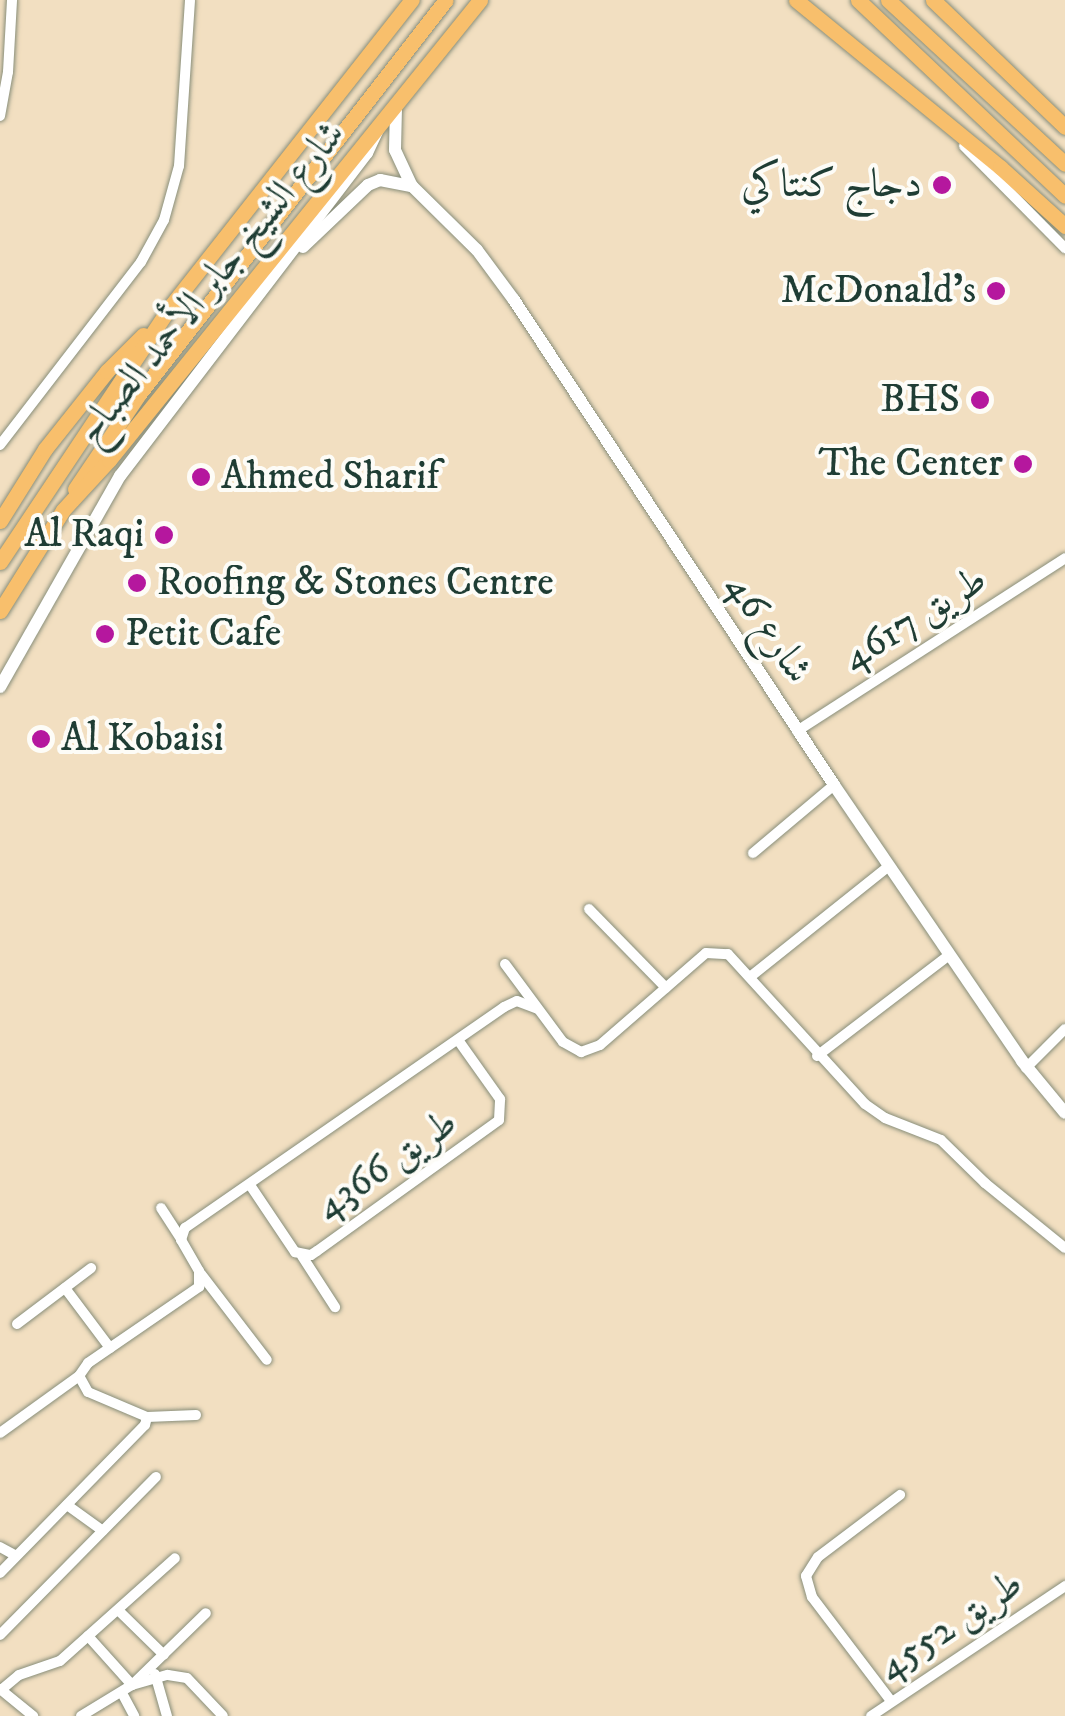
<!DOCTYPE html>
<html>
<head>
<meta charset="utf-8">
<style>
  body { margin:0 }
  #map { position:relative; width:1065px; height:1716px; overflow:hidden; background:#f2dfc1; font-family:"IM FELL DW Pica",Amiri,serif }
  div>[style] { position:absolute }
  [style*='--x'] { left:calc(var(--x)*1px); top:calc(var(--y)*1px); width:calc(var(--w)*1px); rotate:calc(var(--a)*1deg) }
  .roads { filter:drop-shadow(0 0 2px #888e7a) drop-shadow(0 0 2px #888e7a) }
  .minor>* { height:10px; margin:-5px; padding:0 5px; transform-origin:5px; border-radius:5px; background:#fff }
  .tertiary>* { height:12px; margin:-6px; padding:0 6px; transform-origin:6px; border-radius:6px; background:#fff }
  .primary>* { height:15px; margin:-7.5px; padding:0 7.5px; transform-origin:7.5px; border-radius:7.5px; background:#f8bf6c }
  .dots>* { width:28px; height:28px; translate:-50% -50%; box-sizing:border-box; border:5px solid #fdfcf7; border-radius:50% }
  span { translate:-50% -50%; white-space:nowrap; text-align:center; line-height:1.15; -webkit-text-stroke:8px #fdfcf7; paint-order:stroke }
  .poi-label { font-size:40px; color:#1f3d34 }
  .right { translate:-100% -50%; text-align:right }
  .left { translate:0 -50%; text-align:left }
  .street-label { font-size:40px; color:#1f3d34 }
</style>
</head>
<body>
<div id="map">
  <div class="roads">
    <div class="minor">
      <i style="--x:0;--y:116;--w:45;--a:-79.7"></i>
      <i style="--x:8;--y:72;--w:72;--a:-86.8"></i>
      <i style="--x:964;--y:146;--w:144;--a:45.3"></i>
      <i style="--x:0;--y:445;--w:231;--a:-52.4"></i>
      <i style="--x:141;--y:262;--w:48;--a:-61.3"></i>
      <i style="--x:164;--y:220;--w:56;--a:-74.5"></i>
      <i style="--x:179;--y:166;--w:166;--a:-86.2"></i>
      <i style="--x:797;--y:731;--w:319;--a:-32.8"></i>
      <i style="--x:753;--y:853;--w:106;--a:-40"></i>
      <i style="--x:589;--y:909;--w:110;--a:45.7"></i>
      <i style="--x:505;--y:964;--w:97;--a:53.4"></i>
      <i style="--x:563;--y:1042;--w:21;--a:29"></i>
      <i style="--x:581;--y:1052;--w:20;--a:-20"></i>
      <i style="--x:600;--y:1045;--w:140;--a:-41"></i>
      <i style="--x:706;--y:953;--w:22;--a:3"></i>
      <i style="--x:728;--y:954;--w:203;--a:47.6"></i>
      <i style="--x:865;--y:1104;--w:24;--a:35"></i>
      <i style="--x:885;--y:1118;--w:60;--a:21.4"></i>
      <i style="--x:941;--y:1140;--w:62;--a:44.3"></i>
      <i style="--x:985;--y:1183;--w:103;--a:39.1"></i>
      <i style="--x:750;--y:977;--w:178;--a:-38.6"></i>
      <i style="--x:817;--y:1056;--w:166;--a:-37.4"></i>
      <i style="--x:1026;--y:1068;--w:55;--a:-45"></i>
      <i style="--x:250;--y:1185;--w:81;--a:56.1"></i>
      <i style="--x:295;--y:1252;--w:16;--a:11"></i>
      <i style="--x:311;--y:1255;--w:7;--a:-34"></i>
      <i style="--x:317;--y:1251;--w:224;--a:-35.7"></i>
      <i style="--x:499;--y:1120;--w:21;--a:-87"></i>
      <i style="--x:500;--y:1099;--w:72;--a:-125.4"></i>
      <i style="--x:161;--y:1208;--w:37;--a:57"></i>
      <i style="--x:302;--y:1256;--w:61;--a:57.1"></i>
      <i style="--x:201;--y:1274;--w:108;--a:52.5"></i>
      <i style="--x:65;--y:1288;--w:75;--a:53.1"></i>
      <i style="--x:17;--y:1324;--w:93;--a:-37.1"></i>
      <i style="--x:196;--y:1415;--w:49;--a:177.7"></i>
      <i style="--x:147;--y:1417;--w:64;--a:-157"></i>
      <i style="--x:88;--y:1392;--w:18;--a:-119"></i>
      <i style="--x:79;--y:1376;--w:16;--a:-55"></i>
      <i style="--x:88;--y:1363;--w:135;--a:-34.4"></i>
      <i style="--x:199;--y:1287;--w:16;--a:-90"></i>
      <i style="--x:199;--y:1271;--w:36;--a:-120"></i>
      <i style="--x:181;--y:1240;--w:13;--a:-72"></i>
      <i style="--x:185;--y:1228;--w:388;--a:-34.7"></i>
      <i style="--x:504;--y:1007;--w:14;--a:-25"></i>
      <i style="--x:517;--y:1001;--w:22;--a:21"></i>
      <i style="--x:0;--y:1433;--w:97;--a:-35.8"></i>
      <i style="--x:67;--y:1505;--w:44;--a:35.8"></i>
      <i style="--x:0;--y:1547;--w:18;--a:29"></i>
      <i style="--x:0;--y:1573;--w:207;--a:-45.6"></i>
      <i style="--x:145;--y:1425;--w:8;--a:-76"></i>
      <i style="--x:118;--y:1610;--w:64;--a:44.4"></i>
      <i style="--x:0;--y:1635;--w:222;--a:-45.4"></i>
      <i style="--x:88;--y:1636;--w:66;--a:48.1"></i>
      <i style="--x:132;--y:1685;--w:37;--a:-16"></i>
      <i style="--x:168;--y:1675;--w:19;--a:9"></i>
      <i style="--x:187;--y:1678;--w:52;--a:46.5"></i>
      <i style="--x:155;--y:1674;--w:44;--a:74.1"></i>
      <i style="--x:0;--y:1689;--w:43;--a:39.3"></i>
      <i style="--x:1;--y:1690;--w:23;--a:-40"></i>
      <i style="--x:19;--y:1675;--w:43;--a:-18.9"></i>
      <i style="--x:60;--y:1661;--w:154;--a:-41.8"></i>
      <i style="--x:122;--y:1693;--w:26;--a:62"></i>
      <i style="--x:891;--y:1701;--w:131;--a:-127.2"></i>
      <i style="--x:812;--y:1597;--w:22;--a:-106"></i>
      <i style="--x:806;--y:1576;--w:22;--a:-58"></i>
      <i style="--x:818;--y:1557;--w:103;--a:-37.1"></i>
      <i style="--x:81;--y:1716;--w:60;--a:-31.3"></i>
      <i style="--x:132;--y:1685;--w:103;--a:-44.2"></i>
      <i style="--x:871;--y:1716;--w:234;--a:-33.8"></i>
    </div>
    <div class="tertiary">
      <i style="--x:396;--y:108;--w:42;--a:91.4"></i>
      <i style="--x:395;--y:150;--w:40;--a:65"></i>
      <i style="--x:412;--y:186;--w:91;--a:44.6"></i>
      <i style="--x:477;--y:250;--w:62;--a:53.5"></i>
      <i style="--x:514;--y:300;--w:581;--a:56.58"></i>
      <i style="--x:834;--y:785;--w:334;--a:55.7"></i>
      <i style="--x:1022;--y:1061;--w:67;--a:50.4"></i>
      <i style="--x:303;--y:247;--w:90;--a:-43.6"></i>
      <i style="--x:368;--y:185;--w:13;--a:-23"></i>
      <i style="--x:380;--y:180;--w:33;--a:11"></i>
      <i style="--x:0;--y:687;--w:243;--a:-60.4"></i>
      <i style="--x:120;--y:476;--w:407;--a:-52.6"></i>
      <i style="--x:367;--y:153;--w:26;--a:-65"></i>
    </div>
    <div class="primary">
      <i style="--x:796;--y:0;--w:264;--a:39.3"></i>
      <i style="--x:1000;--y:167;--w:88;--a:42.2"></i>
      <i style="--x:858;--y:0;--w:285;--a:43.4"></i>
      <i style="--x:888;--y:0;--w:241;--a:42.8"></i>
      <i style="--x:933;--y:0;--w:183;--a:43.9"></i>
      <i style="--x:75;--y:489;--w:115;--a:-56"></i>
      <i style="--x:139;--y:394;--w:499;--a:-52.1"></i>
      <i style="--x:0;--y:521;--w:85;--a:-58"></i>
      <i style="--x:45;--y:449;--w:100;--a:-51.5"></i>
      <i style="--x:107;--y:371;--w:51;--a:-45"></i>
      <i style="--x:0;--y:562;--w:306;--a:-56.3"></i>
      <i style="--x:170;--y:307;--w:391;--a:-51.8"></i>
      <i style="--x:0;--y:611;--w:119;--a:-58"></i>
      <i style="--x:63;--y:510;--w:68;--a:-47.4"></i>
      <i style="--x:109;--y:460;--w:591;--a:-51.11"></i>
    </div>
  </div>
  <div class="dots">
    <i style="left:942px;top:185px;background:#b5179e"></i>
    <i style="left:996px;top:291px;background:#b5179e"></i>
    <i style="left:980px;top:400px;background:#b5179e"></i>
    <i style="left:1023px;top:464px;background:#b5179e"></i>
    <i style="left:201px;top:477px;background:#b5179e"></i>
    <i style="left:164px;top:535px;background:#b5179e"></i>
    <i style="left:137px;top:583px;background:#b5179e"></i>
    <i style="left:105px;top:634px;background:#b5179e"></i>
    <i style="left:41px;top:739px;background:#b5179e"></i>
  </div>
  <div class="poi-label">
    <span class="right" style="left:922px;top:185px">دجاج كنتاكي</span>
    <span class="right" style="left:976px;top:291px">McDonald's</span>
    <span class="right" style="left:960px;top:400px">BHS</span>
    <span class="right" style="left:1003px;top:464px">The Center</span>
    <span class="left" style="left:221px;top:477px">Ahmed Sharif</span>
    <span class="right" style="left:144px;top:535px">Al Raqi</span>
    <span class="left" style="left:157px;top:583px">Roofing &amp; Stones Centre</span>
    <span class="left" style="left:125px;top:634px">Petit Cafe</span>
    <span class="left" style="left:61px;top:739px">Al Kobaisi</span>
  </div>
  <div class="street-label">
    <span style="left:211px;top:283px;rotate:-51deg">شارع الشيخ جابر الأحمد الصباح</span>
    <span style="left:915px;top:619px;rotate:-32deg">طريق 4617</span>
    <span style="left:768px;top:629px;rotate:56deg">شارع 46</span>
    <span style="left:387px;top:1165px;rotate:-35deg">طريق 4366</span>
    <span style="left:951px;top:1626px;rotate:-34deg">طريق 4552</span>
  </div>
</div>
</body>
</html>
